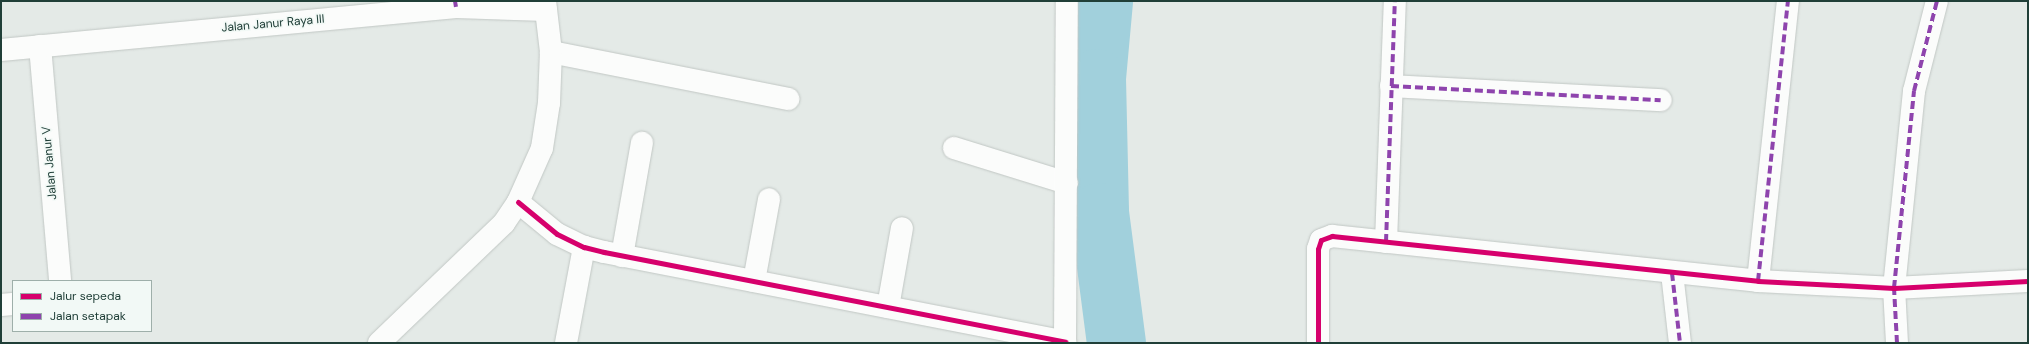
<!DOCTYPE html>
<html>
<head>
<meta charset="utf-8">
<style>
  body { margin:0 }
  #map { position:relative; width:2029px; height:344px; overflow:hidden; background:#e4eae7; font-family:"DM Sans",sans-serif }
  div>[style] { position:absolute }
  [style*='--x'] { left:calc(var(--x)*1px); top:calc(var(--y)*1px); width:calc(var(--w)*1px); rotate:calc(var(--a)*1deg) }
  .river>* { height:59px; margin:-29.5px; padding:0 29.5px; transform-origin:29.5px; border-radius:29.5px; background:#a1d0dc }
  .roads { filter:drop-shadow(0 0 1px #c1c7c4) drop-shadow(0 0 1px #c1c7c4) }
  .street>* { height:22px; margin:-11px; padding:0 11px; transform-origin:11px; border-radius:11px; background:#fbfcfb }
  .quiet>* { height:4px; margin-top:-2px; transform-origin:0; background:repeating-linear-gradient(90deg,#8e44ad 0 8px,transparent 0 12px) }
  .cycleway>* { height:5px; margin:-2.5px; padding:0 2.5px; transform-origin:2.5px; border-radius:2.5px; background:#d6006c }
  span { translate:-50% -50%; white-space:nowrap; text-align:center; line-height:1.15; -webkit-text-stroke:3px #f2f9f6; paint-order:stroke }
  .street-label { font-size:12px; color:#203f38 }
  .frame { position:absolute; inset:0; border:2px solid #203f38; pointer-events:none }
  .legend { position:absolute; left:12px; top:280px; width:140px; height:52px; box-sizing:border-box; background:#f2f9f6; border:1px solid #9eafaa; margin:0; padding:5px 7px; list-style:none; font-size:12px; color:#203f38 }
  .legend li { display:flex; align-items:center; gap:8px; height:20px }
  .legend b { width:20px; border:1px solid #9eafaa }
</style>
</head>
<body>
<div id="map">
  <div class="river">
    <i style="--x:1103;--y:1;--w:77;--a:95.2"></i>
    <i style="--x:1096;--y:78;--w:134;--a:88.7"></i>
    <i style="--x:1099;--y:212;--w:132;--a:82.6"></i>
  </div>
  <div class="roads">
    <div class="street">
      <i style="--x:40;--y:46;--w:236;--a:85.1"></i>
      <i style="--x:1;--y:50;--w:457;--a:-5.4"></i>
      <i style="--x:456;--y:7;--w:90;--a:1.9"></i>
      <i style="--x:551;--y:52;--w:242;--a:11.2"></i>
      <i style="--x:1391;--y:86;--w:270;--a:3"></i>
      <i style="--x:954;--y:148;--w:118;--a:17.2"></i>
      <i style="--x:518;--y:202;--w:50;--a:39.4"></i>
      <i style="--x:557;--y:234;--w:30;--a:26"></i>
      <i style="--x:584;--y:247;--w:21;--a:14"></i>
      <i style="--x:604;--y:252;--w:470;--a:11"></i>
      <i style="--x:1386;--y:242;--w:241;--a:-87.9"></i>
      <i style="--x:622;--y:256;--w:115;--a:-80"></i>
      <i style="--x:1672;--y:273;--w:70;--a:83.5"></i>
      <i style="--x:754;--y:281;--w:83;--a:-79.6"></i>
      <i style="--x:1758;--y:281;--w:282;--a:-83.9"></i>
      <i style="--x:1;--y:305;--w:12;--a:-5"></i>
      <i style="--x:888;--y:307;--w:80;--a:-80"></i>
      <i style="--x:379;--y:343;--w:173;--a:-43.8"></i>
      <i style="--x:504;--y:223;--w:25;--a:-56"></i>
      <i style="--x:518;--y:202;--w:59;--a:-66"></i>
      <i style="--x:542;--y:148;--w:46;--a:-81.2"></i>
      <i style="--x:549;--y:103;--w:51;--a:-87.8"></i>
      <i style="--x:551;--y:52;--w:51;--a:-96.7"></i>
      <i style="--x:566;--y:343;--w:98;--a:-79.4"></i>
      <i style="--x:1065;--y:343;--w:342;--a:-89.7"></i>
      <i style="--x:1318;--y:343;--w:94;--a:-90"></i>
      <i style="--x:1318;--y:249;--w:9;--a:-72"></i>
      <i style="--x:1321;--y:240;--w:12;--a:-20"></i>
      <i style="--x:1332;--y:236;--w:428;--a:6"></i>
      <i style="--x:1758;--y:281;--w:136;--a:2.9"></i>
      <i style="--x:1894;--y:288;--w:134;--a:-3"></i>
      <i style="--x:1897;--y:343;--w:55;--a:-93.1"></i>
      <i style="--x:1894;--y:288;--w:198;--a:-84.2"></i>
      <i style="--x:1914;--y:91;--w:93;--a:-75.7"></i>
    </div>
  </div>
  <div class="quiet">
    <i style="--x:455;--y:1;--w:6;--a:81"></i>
    <i style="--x:1391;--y:86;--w:270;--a:3"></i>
    <i style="--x:1386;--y:242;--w:241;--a:-87.9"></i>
    <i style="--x:1672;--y:273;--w:70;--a:83.5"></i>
    <i style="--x:1758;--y:281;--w:282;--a:-83.9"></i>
    <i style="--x:1897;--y:343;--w:55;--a:-93.1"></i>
    <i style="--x:1894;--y:288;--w:198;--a:-84.2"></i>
    <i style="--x:1914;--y:91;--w:93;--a:-75.7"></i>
  </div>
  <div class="cycleway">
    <i style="--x:518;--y:202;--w:50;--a:39.4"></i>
    <i style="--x:557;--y:234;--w:30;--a:26"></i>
    <i style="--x:584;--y:247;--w:21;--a:14"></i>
    <i style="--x:604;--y:252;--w:470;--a:11"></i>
    <i style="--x:1318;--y:343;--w:94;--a:-90"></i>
    <i style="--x:1318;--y:249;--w:9;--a:-72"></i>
    <i style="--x:1321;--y:240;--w:12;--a:-20"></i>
    <i style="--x:1332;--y:236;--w:428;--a:6"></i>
    <i style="--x:1758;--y:281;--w:136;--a:2.9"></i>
    <i style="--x:1894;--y:288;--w:134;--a:-3"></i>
  </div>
  <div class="street-label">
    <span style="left:273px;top:24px;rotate:-5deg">Jalan Janur Raya III</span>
    <span style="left:50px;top:163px;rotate:-95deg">Jalan Janur V</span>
  </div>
  <div class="frame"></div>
  <ul class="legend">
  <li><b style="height:5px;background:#d6006c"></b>Jalur sepeda</li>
  <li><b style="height:5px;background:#8e44ad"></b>Jalan setapak</li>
  </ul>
</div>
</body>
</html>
